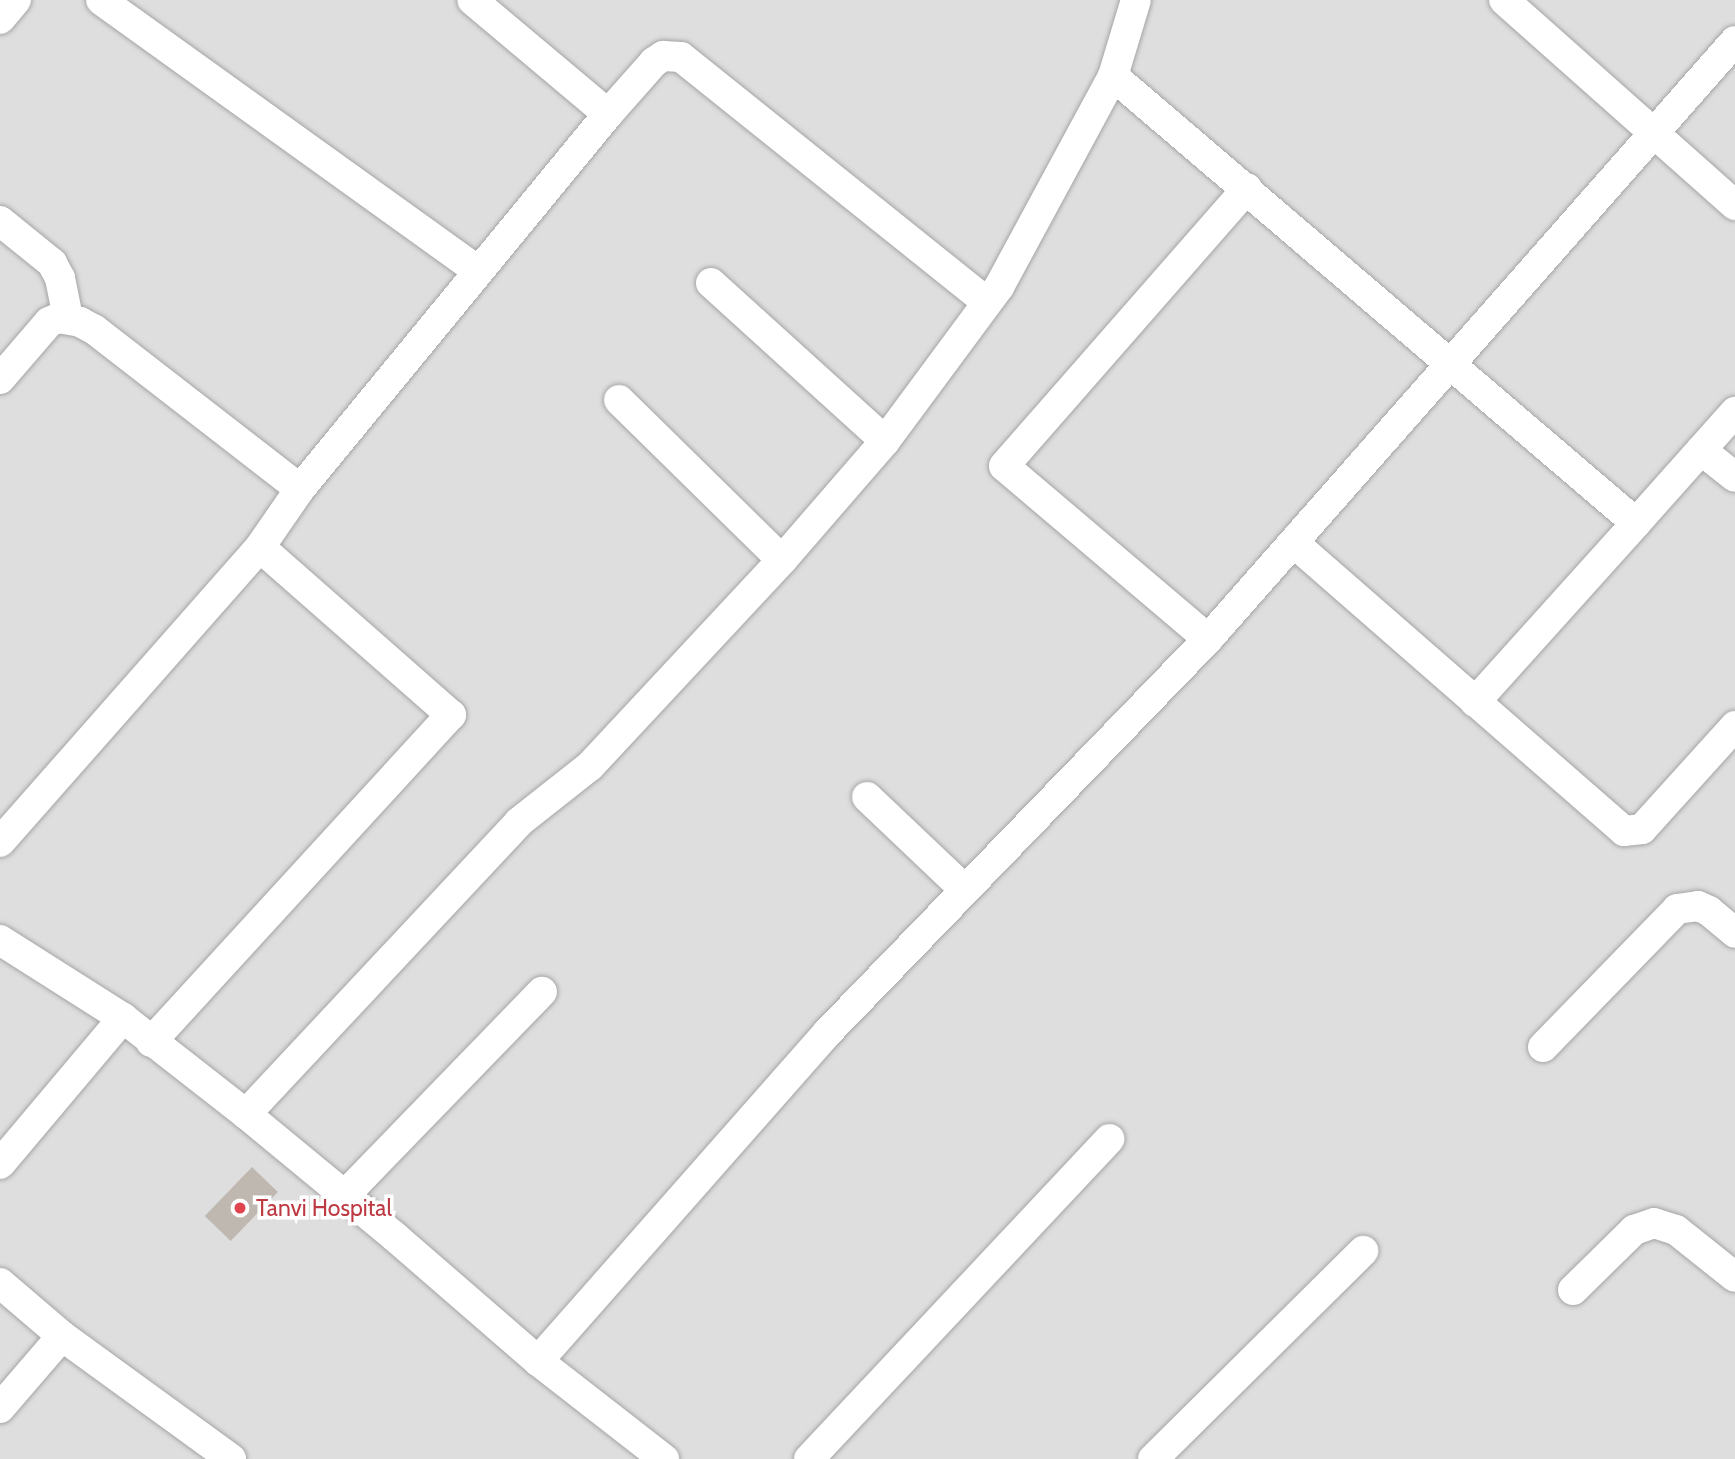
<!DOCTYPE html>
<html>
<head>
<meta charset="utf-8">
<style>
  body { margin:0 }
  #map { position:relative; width:1735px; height:1459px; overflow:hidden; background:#f1efe8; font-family:Cabin,sans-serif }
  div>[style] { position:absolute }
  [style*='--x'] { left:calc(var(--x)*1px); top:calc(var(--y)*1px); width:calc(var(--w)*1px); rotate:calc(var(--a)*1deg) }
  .residential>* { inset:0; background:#dfdede; transform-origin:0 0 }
  .building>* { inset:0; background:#beb8b1; transform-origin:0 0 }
  .roads { filter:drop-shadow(0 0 2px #a5a5a5) drop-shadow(0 0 2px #a5a5a5) }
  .minor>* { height:30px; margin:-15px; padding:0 15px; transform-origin:15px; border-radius:15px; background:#fff }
  .dots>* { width:19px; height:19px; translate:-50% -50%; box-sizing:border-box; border:4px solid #fff; border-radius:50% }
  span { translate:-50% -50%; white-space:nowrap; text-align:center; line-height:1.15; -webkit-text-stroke:7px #fff; paint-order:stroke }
  .health-label { font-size:23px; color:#be3a42 }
  .left { translate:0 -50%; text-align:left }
</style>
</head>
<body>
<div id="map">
  <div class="residential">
    <i style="left:0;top:0;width:1735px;height:1459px"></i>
  </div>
  <div class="building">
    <i style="left:252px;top:1167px;width:36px;height:68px;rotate:44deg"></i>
  </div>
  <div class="roads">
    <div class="minor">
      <i style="--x:101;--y:0;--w:464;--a:35.7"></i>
      <i style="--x:1504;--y:0;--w:309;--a:41.6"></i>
      <i style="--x:0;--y:19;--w:25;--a:-50"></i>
      <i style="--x:1113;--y:76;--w:688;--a:40.52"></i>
      <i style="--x:1636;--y:523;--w:149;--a:-48.3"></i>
      <i style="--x:608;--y:114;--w:69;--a:-48.5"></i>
      <i style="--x:654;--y:62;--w:11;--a:-34"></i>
      <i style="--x:663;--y:56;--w:18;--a:3"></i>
      <i style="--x:681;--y:57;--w:392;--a:38.7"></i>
      <i style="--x:0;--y:221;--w:67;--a:38.9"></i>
      <i style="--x:52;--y:263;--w:17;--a:62"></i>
      <i style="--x:60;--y:278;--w:41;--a:78.7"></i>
      <i style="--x:711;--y:283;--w:235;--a:42.2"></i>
      <i style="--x:0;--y:379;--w:75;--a:-49.3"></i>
      <i style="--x:49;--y:322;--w:10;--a:-24"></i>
      <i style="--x:58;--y:318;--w:22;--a:10"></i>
      <i style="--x:80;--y:322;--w:17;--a:28"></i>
      <i style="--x:95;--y:330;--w:259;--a:37.8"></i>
      <i style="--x:619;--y:400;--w:228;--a:44.5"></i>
      <i style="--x:1701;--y:450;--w:43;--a:38.5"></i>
      <i style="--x:1294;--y:543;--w:438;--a:41.1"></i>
      <i style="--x:1624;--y:831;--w:18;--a:-6"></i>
      <i style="--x:1642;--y:829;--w:139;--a:-47.9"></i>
      <i style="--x:1208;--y:639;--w:267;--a:-139.7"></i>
      <i style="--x:1004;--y:466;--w:369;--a:-48.8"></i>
      <i style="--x:1475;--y:702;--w:241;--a:-48"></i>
      <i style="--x:867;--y:797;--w:135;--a:43.5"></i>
      <i style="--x:0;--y:842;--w:393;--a:-48.6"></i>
      <i style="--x:260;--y:547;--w:70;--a:-55.4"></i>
      <i style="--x:300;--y:489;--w:485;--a:-50.6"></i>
      <i style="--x:608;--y:114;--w:177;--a:-140"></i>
      <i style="--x:0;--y:940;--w:146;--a:32.4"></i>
      <i style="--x:123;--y:1018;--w:156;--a:38"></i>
      <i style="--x:246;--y:1114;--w:193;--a:39.5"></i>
      <i style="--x:395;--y:1237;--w:189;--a:40.9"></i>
      <i style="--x:538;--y:1361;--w:160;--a:37.9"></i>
      <i style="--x:151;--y:1042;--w:444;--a:-47.5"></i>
      <i style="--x:451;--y:715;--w:254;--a:-138.7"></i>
      <i style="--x:1543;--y:1047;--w:192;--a:-45.8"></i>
      <i style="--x:1677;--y:909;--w:21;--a:-8"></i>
      <i style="--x:1698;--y:906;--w:12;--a:24"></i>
      <i style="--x:1709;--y:911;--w:34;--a:40"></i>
      <i style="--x:246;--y:1114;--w:400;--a:-46.9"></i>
      <i style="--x:519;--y:822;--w:90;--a:-38.3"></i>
      <i style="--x:590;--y:766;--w:282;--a:-47"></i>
      <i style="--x:782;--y:560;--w:157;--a:-49.1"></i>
      <i style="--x:885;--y:441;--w:192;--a:-53.5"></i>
      <i style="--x:999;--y:287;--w:240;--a:-61.6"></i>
      <i style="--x:1113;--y:76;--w:79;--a:-73.2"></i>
      <i style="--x:0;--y:1164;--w:191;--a:-49.9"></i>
      <i style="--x:345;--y:1195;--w:283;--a:-45.9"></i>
      <i style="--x:0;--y:1283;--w:82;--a:40.5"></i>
      <i style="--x:62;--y:1336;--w:209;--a:36"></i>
      <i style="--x:1573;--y:1290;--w:86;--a:-44.5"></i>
      <i style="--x:1634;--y:1230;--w:21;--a:-19"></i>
      <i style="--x:1654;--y:1223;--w:23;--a:18"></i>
      <i style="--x:1676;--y:1230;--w:75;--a:38.5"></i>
      <i style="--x:538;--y:1361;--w:439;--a:-48.6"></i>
      <i style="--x:828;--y:1032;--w:547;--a:-45.96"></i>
      <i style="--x:1208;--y:639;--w:797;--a:-48.61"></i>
      <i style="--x:0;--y:1408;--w:95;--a:-49.3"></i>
      <i style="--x:809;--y:1459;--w:439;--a:-46.8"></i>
      <i style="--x:1153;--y:1459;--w:296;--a:-44.7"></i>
    </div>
  </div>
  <div class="dots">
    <i style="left:240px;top:1208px;background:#e0444e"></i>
  </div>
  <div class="health-label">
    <span class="left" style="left:256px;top:1208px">Tanvi Hospital</span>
  </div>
</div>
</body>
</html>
